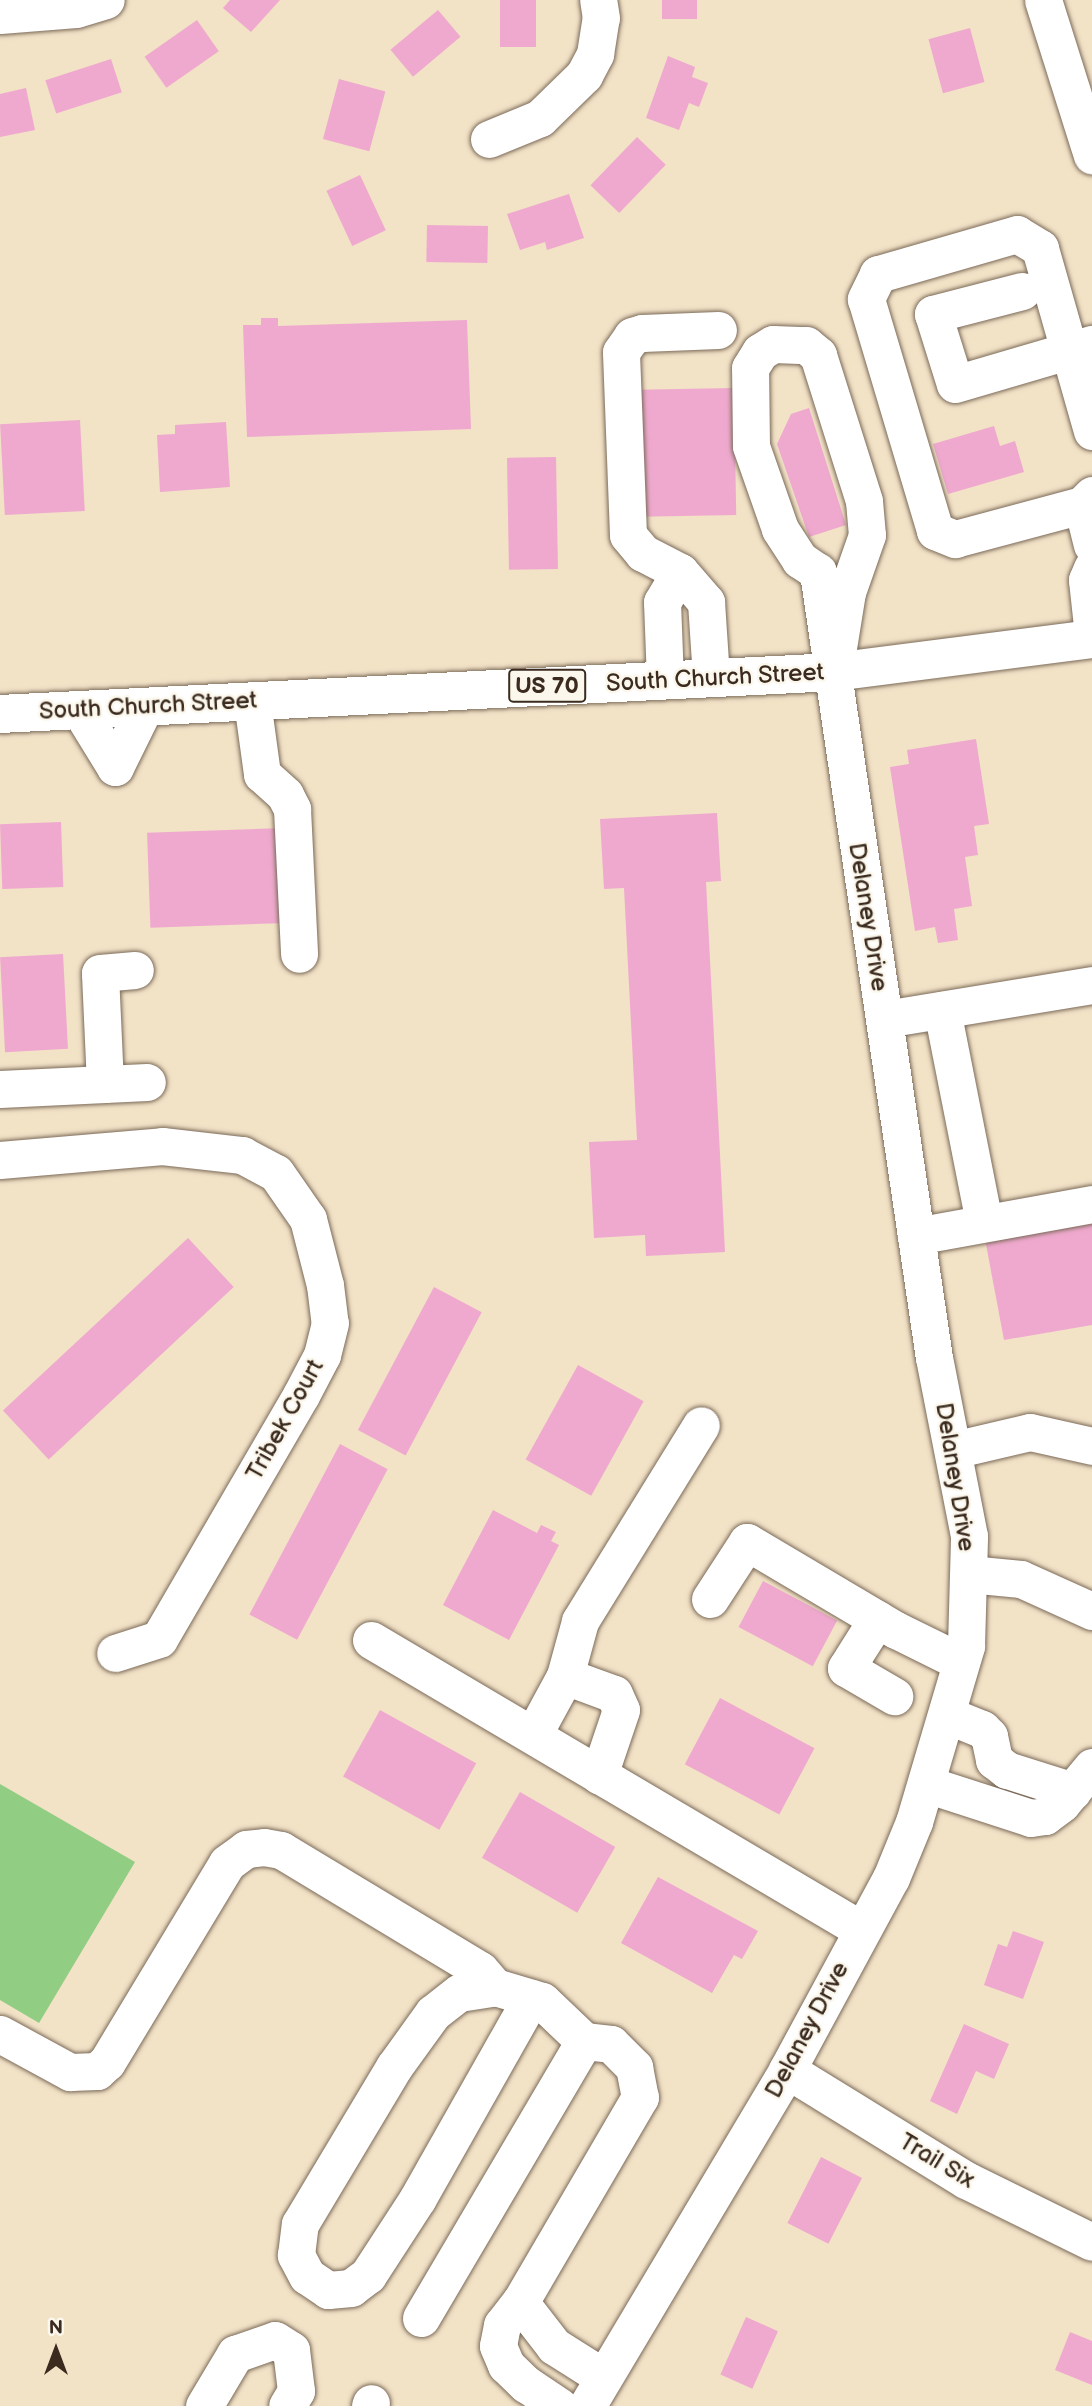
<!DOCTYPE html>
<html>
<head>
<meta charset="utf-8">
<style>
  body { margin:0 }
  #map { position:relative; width:1092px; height:2406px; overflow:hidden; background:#f2e2c6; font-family:"Balsamiq Sans",sans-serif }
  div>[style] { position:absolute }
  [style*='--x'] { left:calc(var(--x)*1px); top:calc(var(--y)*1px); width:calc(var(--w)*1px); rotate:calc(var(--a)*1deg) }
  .green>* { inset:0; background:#91cd83 }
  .building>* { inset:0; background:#efa9ce; transform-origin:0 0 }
  .roads { filter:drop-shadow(0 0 2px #7b6a59) drop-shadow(0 0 2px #7b6a59) }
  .minor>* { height:37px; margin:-18.5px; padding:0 18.5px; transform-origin:18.5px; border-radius:18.5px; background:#fff }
  .major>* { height:38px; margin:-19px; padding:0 19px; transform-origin:19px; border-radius:19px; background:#fff }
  span { translate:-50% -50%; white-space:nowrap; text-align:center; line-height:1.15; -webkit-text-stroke:5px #fbf7ec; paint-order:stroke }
  .shield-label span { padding:2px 5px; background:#fbf7ec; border:2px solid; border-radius:5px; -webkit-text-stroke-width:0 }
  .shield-label { font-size:23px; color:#3b2a1e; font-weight:700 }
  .street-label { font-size:24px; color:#3b2a1e }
  .north { position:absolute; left:21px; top:2315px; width:70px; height:70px; -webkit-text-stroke:5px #fbf7ec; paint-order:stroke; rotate:0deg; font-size:19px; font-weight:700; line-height:28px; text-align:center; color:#3b2a1e }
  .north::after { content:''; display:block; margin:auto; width:24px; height:32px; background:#3b2a1e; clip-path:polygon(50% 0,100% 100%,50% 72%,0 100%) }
</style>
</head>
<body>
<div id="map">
  <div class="green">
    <i style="clip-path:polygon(0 1784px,135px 1862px,39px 2023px,0 2000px)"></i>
  </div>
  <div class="building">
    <i style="clip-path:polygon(230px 0,280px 0,251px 32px,223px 8px)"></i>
    <i style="left:500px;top:0;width:36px;height:47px"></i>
    <i style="left:662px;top:0;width:35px;height:19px"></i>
    <i style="left:438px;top:10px;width:35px;height:62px;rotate:50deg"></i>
    <i style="left:197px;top:20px;width:38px;height:64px;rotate:55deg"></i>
    <i style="left:970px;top:28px;width:56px;height:43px;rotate:75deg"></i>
    <i style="clip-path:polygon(668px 56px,695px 67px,692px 77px,708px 83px,699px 107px,689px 103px,679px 130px,646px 118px)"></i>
    <i style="left:111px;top:59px;width:35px;height:69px;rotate:72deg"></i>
    <i style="left:339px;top:79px;width:48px;height:62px;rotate:15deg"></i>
    <i style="clip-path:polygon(26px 88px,35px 130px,0 137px,0 94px)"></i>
    <i style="left:637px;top:137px;width:40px;height:67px;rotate:44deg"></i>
    <i style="left:360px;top:175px;width:61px;height:37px;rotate:65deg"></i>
    <i style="clip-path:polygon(569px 194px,584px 238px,547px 250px,545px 242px,520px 250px,507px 214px)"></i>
    <i style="left:427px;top:225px;width:61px;height:37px;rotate:1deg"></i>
    <i style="clip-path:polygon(261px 318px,278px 318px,278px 326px,467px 320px,471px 429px,247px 437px,243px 325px,261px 325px)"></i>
    <i style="left:734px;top:388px;width:127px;height:96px;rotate:89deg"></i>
    <i style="clip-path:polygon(809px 408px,846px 525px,809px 537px,777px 444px,791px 414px)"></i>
    <i style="left:80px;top:420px;width:91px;height:80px;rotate:87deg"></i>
    <i style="clip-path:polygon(226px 422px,230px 487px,160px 492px,157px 435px,175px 434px,175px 425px)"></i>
    <i style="clip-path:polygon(994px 426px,1000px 446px,1015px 441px,1024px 472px,948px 494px,933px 444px)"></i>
    <i style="left:556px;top:457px;width:112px;height:49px;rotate:89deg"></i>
    <i style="clip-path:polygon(976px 739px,989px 824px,974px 826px,978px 855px,965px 857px,972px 906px,954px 909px,958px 940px,938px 943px,935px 927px,915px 931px,890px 767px,909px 764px,907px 750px)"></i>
    <i style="clip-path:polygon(717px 813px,721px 881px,706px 882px,725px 1252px,646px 1256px,645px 1235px,594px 1238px,589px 1142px,637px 1140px,624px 888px,604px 889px,600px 819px)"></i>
    <i style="left:61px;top:822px;width:65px;height:61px;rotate:88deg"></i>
    <i style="left:283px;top:828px;width:95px;height:136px;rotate:88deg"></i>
    <i style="left:63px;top:954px;width:95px;height:63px;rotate:87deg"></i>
    <i style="clip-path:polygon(1092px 1220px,1092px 1325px,1004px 1340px,985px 1239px)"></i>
    <i style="left:188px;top:1238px;width:67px;height:253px;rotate:47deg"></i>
    <i style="left:434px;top:1287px;width:54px;height:162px;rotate:28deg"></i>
    <i style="left:578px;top:1365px;width:75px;height:108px;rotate:29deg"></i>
    <i style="left:340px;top:1444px;width:54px;height:193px;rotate:28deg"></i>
    <i style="clip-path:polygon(493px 1510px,537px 1533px,541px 1525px,556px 1532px,551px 1541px,559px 1545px,509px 1640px,443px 1605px)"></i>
    <i style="left:763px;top:1581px;width:84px;height:52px;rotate:28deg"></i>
    <i style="left:720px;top:1698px;width:107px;height:75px;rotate:28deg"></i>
    <i style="left:380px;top:1710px;width:110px;height:76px;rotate:29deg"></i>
    <i style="left:520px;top:1792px;width:110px;height:76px;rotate:30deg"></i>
    <i style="clip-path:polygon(658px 1877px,758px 1931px,742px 1959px,734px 1955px,712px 1993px,621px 1943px)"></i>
    <i style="clip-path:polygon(1013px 1931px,1044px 1942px,1023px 1999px,984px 1985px,998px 1944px,1007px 1947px)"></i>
    <i style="clip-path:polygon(964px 2024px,1009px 2044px,994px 2079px,976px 2071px,957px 2114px,930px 2101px)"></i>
    <i style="left:821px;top:2157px;width:46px;height:74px;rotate:27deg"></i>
    <i style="left:746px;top:2317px;width:35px;height:63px;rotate:24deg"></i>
    <i style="clip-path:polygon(1070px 2332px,1092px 2341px,1092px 2385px,1055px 2370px)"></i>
  </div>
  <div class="roads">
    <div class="minor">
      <i style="--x:1043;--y:0;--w:163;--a:72.5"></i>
      <i style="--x:0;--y:15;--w:76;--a:-4.5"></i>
      <i style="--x:76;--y:9;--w:31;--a:-17"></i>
      <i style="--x:489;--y:139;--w:55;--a:-22.4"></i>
      <i style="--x:540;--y:118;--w:62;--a:-44.3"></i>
      <i style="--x:584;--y:75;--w:24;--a:-62"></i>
      <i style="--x:595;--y:54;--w:36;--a:-81"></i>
      <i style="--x:601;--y:18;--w:18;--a:-99"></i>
      <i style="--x:1022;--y:291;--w:92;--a:165.5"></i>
      <i style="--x:933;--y:314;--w:73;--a:72.6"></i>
      <i style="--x:955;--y:384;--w:143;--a:-16.3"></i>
      <i style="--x:1092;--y:431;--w:190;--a:-105.9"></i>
      <i style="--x:1040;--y:248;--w:27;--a:-149"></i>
      <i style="--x:1017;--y:234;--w:145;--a:163.9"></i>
      <i style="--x:878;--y:274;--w:28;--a:116"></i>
      <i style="--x:866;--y:299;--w:242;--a:73.4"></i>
      <i style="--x:935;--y:531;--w:22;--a:22"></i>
      <i style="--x:955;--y:539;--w:131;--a:-15"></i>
      <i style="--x:1082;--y:505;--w:14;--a:-45"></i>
      <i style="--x:1082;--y:505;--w:41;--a:76"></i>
      <i style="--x:1092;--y:568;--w:13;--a:113"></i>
      <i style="--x:1087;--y:580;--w:46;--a:83.8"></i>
      <i style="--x:680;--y:572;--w:42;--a:-152.8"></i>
      <i style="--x:643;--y:553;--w:23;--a:-130"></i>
      <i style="--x:628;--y:535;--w:183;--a:-92.2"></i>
      <i style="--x:621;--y:352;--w:19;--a:-55"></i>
      <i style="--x:632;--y:336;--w:10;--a:-17"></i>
      <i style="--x:642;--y:333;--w:76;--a:-2.3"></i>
      <i style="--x:665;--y:680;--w:78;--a:-92.2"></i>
      <i style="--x:662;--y:602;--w:35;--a:-59"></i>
      <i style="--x:680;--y:572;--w:40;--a:49"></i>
      <i style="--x:706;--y:602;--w:76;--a:86.2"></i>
      <i style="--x:252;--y:701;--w:74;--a:82.2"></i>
      <i style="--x:262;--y:774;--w:31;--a:42"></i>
      <i style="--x:285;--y:795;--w:16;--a:63"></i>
      <i style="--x:292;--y:809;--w:145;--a:87.2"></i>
      <i style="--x:80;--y:710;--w:67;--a:58.4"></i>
      <i style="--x:115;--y:767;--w:68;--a:-63.8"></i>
      <i style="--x:942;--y:1010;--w:217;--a:78.8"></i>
      <i style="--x:885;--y:1019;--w:210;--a:-9.3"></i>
      <i style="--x:105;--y:1084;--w:111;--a:-92.6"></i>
      <i style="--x:100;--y:973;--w:35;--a:-5"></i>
      <i style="--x:0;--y:1089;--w:147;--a:-2.7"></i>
      <i style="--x:0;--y:1160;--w:163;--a:-4.9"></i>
      <i style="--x:162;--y:1146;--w:81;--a:6.4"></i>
      <i style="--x:242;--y:1155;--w:38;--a:28"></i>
      <i style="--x:276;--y:1173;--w:56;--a:55.2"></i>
      <i style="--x:308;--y:1219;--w:68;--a:75.6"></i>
      <i style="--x:325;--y:1285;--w:38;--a:83"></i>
      <i style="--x:330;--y:1323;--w:33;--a:104"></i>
      <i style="--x:322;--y:1355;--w:45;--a:117.7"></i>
      <i style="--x:301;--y:1395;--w:282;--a:120.2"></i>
      <i style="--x:159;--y:1639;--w:46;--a:162.3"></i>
      <i style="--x:916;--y:1236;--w:179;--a:-10.3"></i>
      <i style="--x:953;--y:1450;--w:79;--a:-13.2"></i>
      <i style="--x:1030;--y:1432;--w:64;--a:12.7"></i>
      <i style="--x:969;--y:1574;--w:52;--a:5.5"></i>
      <i style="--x:1021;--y:1579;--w:78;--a:24.3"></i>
      <i style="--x:710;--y:1599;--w:68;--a:-57"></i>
      <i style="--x:747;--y:1542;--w:173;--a:30.6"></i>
      <i style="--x:896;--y:1630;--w:72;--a:26.2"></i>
      <i style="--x:877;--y:1619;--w:58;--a:122.3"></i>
      <i style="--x:846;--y:1668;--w:56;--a:30.3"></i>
      <i style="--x:371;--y:1640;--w:570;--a:30.57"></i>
      <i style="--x:565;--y:1676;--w:52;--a:20.2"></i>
      <i style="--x:614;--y:1694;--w:17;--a:66"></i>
      <i style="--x:621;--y:1710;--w:69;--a:108.7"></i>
      <i style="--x:947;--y:1715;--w:38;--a:22"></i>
      <i style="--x:982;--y:1729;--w:10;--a:45"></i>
      <i style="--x:989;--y:1736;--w:25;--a:78"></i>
      <i style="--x:994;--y:1760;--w:16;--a:38"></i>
      <i style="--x:1007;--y:1770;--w:69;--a:17.7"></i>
      <i style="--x:533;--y:1735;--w:67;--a:-61.5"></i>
      <i style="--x:565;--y:1676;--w:57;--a:-74.7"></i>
      <i style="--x:580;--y:1621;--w:230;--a:-58.3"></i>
      <i style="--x:926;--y:1784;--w:110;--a:17.9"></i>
      <i style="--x:1031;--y:1818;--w:14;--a:-8"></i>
      <i style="--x:1045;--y:1816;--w:21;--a:-37"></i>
      <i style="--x:1062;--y:1803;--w:47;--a:-50.2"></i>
      <i style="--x:531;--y:1998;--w:230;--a:119.5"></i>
      <i style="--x:418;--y:2198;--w:92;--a:123"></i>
      <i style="--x:368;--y:2275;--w:21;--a:143"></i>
      <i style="--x:351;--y:2288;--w:23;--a:175"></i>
      <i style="--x:328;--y:2290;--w:25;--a:-146"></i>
      <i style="--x:307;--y:2276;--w:24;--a:-118"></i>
      <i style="--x:296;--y:2255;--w:31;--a:-83"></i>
      <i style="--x:300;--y:2224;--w:183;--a:-59.1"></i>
      <i style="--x:394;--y:2067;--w:67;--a:-54.2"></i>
      <i style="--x:433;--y:2013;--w:33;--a:-38"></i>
      <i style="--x:459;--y:1993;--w:36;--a:-9"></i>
      <i style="--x:495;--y:1987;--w:49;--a:16.6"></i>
      <i style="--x:542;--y:2001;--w:58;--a:43.6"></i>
      <i style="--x:0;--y:2034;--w:80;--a:28.5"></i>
      <i style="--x:70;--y:2072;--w:27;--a:-2"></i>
      <i style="--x:97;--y:2071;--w:13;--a:-42"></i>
      <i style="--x:107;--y:2062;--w:232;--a:-58.9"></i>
      <i style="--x:227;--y:1863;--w:24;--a:-36"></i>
      <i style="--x:246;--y:1849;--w:18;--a:-6"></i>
      <i style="--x:264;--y:1847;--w:17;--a:10"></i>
      <i style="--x:281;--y:1850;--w:232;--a:31.1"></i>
      <i style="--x:480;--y:1970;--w:23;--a:49"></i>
      <i style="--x:787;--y:2070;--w:210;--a:31.6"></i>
      <i style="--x:966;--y:2180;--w:140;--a:26.2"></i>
      <i style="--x:520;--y:2302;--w:56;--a:52.3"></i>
      <i style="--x:554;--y:2346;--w:58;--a:32.3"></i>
      <i style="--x:421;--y:2318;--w:321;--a:-59.5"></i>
      <i style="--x:584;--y:2041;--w:27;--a:6"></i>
      <i style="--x:611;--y:2044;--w:33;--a:45"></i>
      <i style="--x:634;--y:2067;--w:31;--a:79"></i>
      <i style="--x:640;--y:2097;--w:238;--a:120.3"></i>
      <i style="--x:520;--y:2302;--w:29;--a:128"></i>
      <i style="--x:502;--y:2325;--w:21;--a:101"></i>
      <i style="--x:498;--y:2346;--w:21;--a:67"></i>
      <i style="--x:506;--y:2365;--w:28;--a:44"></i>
      <i style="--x:526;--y:2384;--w:40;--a:34"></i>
      <i style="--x:204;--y:2406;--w:61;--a:-59.2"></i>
      <i style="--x:235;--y:2354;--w:42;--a:-19.3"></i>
      <i style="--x:275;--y:2340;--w:19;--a:32"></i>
      <i style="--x:291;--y:2350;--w:41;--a:83"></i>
      <i style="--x:296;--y:2391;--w:17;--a:121"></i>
      <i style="--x:370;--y:2406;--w:3;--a:-72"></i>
      <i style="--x:587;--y:2406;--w:391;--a:-59.2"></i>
      <i style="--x:787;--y:2070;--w:218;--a:-61.6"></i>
      <i style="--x:891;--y:1878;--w:61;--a:-67.7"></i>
      <i style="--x:914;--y:1822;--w:184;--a:-73.5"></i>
      <i style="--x:966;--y:1646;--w:110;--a:-88.4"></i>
      <i style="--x:969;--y:1536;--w:181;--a:-101.1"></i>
      <i style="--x:934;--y:1358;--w:795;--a:-98.4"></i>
      <i style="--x:818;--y:572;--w:22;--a:-146"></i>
      <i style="--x:800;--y:560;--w:37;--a:-123"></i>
      <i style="--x:780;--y:529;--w:88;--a:-109.3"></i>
      <i style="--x:751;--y:446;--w:78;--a:-90.7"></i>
      <i style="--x:750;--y:368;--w:19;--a:-58"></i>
      <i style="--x:760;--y:352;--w:15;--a:-32"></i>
      <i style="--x:773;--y:344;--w:33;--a:2"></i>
      <i style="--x:806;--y:345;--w:16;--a:40"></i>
      <i style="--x:818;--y:355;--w:153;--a:72.5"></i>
      <i style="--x:864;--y:501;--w:34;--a:85"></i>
      <i style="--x:867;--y:535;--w:60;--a:109.3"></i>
      <i style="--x:847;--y:592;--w:81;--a:99.2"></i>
    </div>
    <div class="major">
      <i style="--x:0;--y:714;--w:835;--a:-2.88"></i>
      <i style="--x:834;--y:672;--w:260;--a:-7.3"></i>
    </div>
  </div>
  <div class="shield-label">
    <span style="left:547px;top:686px">US 70</span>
  </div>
  <div class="street-label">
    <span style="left:715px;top:678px;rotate:-3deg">South Church Street</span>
    <span style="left:148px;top:706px;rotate:-3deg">South Church Street</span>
    <span style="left:868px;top:917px;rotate:81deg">Delaney Drive</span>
    <span style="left:285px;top:1420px;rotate:-61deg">Tribek Court</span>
    <span style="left:955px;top:1477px;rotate:81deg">Delaney Drive</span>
    <span style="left:807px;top:2030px;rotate:-62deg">Delaney Drive</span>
    <span style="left:937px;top:2161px;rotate:31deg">Trail Six</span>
  </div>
  <div class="north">N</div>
</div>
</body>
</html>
